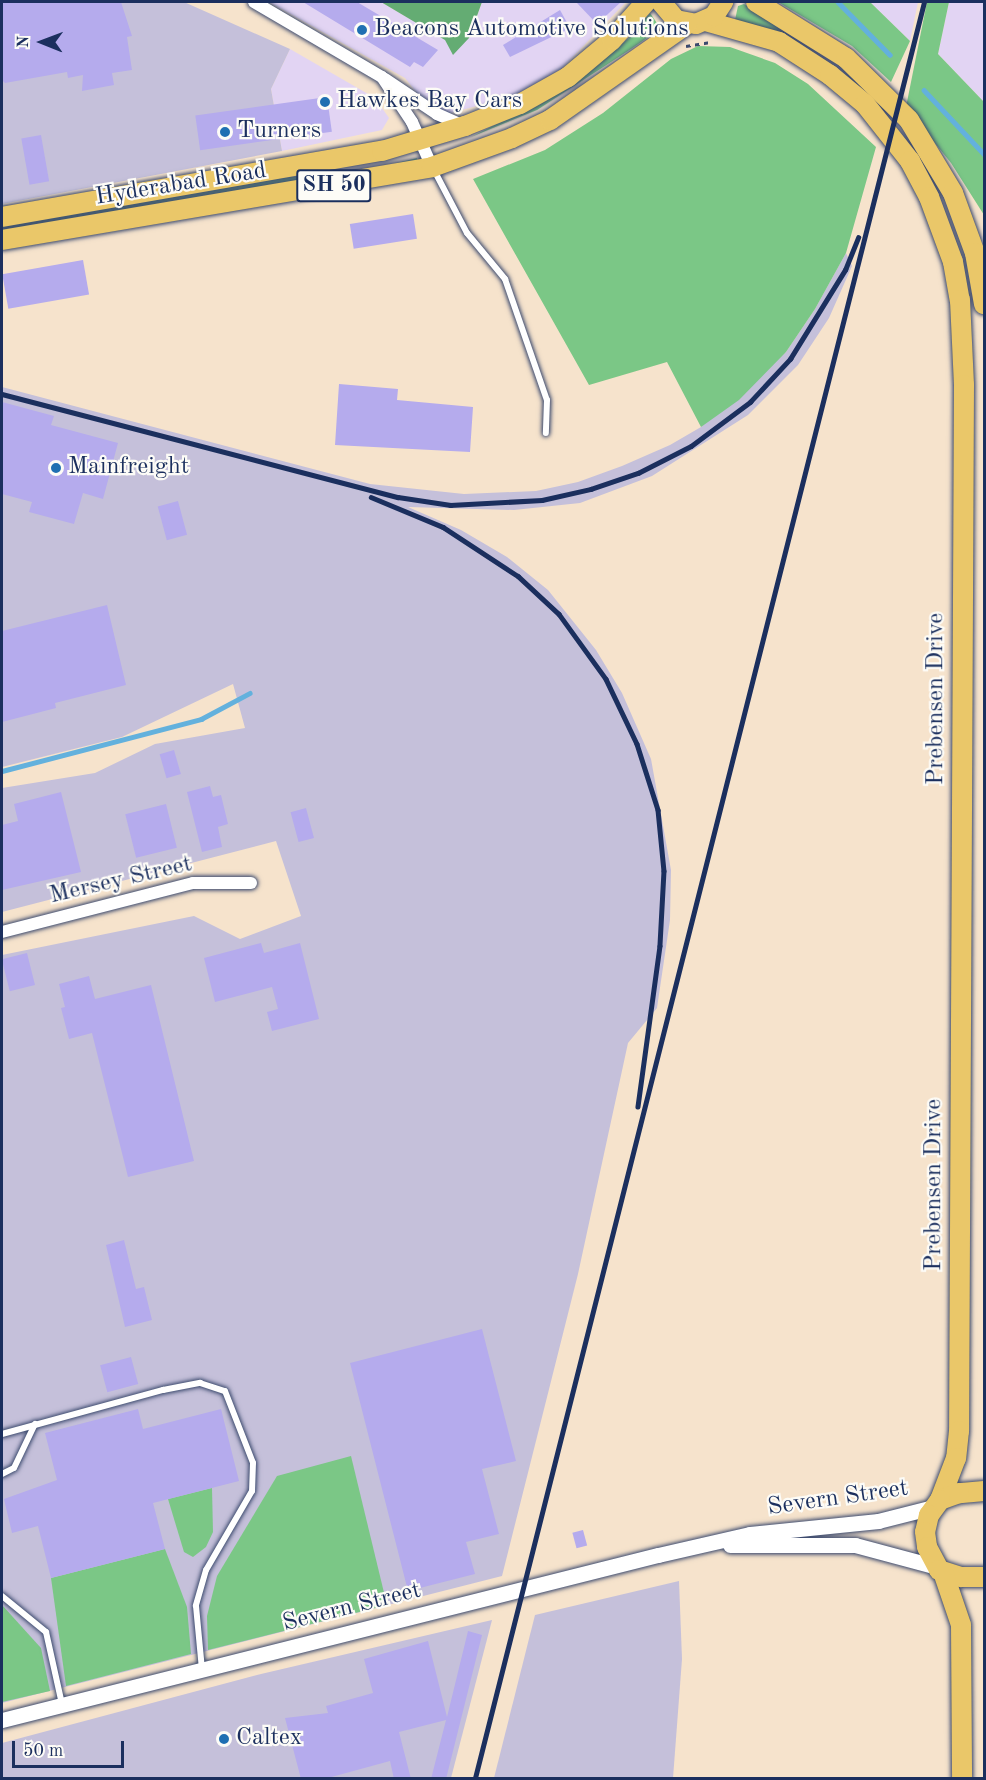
<!DOCTYPE html>
<html>
<head>
<meta charset="utf-8">
<style>
  body { margin:0 }
  #map { position:relative; width:986px; height:1780px; overflow:hidden; background:#f6e3cc; font-family:"Old Standard TT",serif }
  div>[style] { position:absolute }
  [style*='--x'] { left:calc(var(--x)*1px); top:calc(var(--y)*1px); width:calc(var(--w)*1px); rotate:calc(var(--a)*1deg) }
  .built>* { inset:0; background:#e2d4f3 }
  .industrial>* { inset:0; background:#c5c0da }
  .green>* { inset:0; background:#7bc786 }
  .forest>* { inset:0; background:#64ac73 }
  .stream>* { height:4.5px; margin:-2.25px; padding:0 2.25px; transform-origin:2.25px; border-radius:2.25px; background:#63b1dd }
  .building>* { inset:0; background:#b5abed; transform-origin:0 0 }
  .path>* { height:3px; margin-top:-1.5px; transform-origin:0; background:repeating-linear-gradient(90deg,#3c4a6e 0 4.5px,transparent 0 9px) }
  .roads { filter:drop-shadow(0 0 2px #3c4a6e) drop-shadow(0 0 2px #3c4a6e) }
  .service>* { height:6px; margin:-3px; padding:0 3px; transform-origin:3px; border-radius:3px; background:#fff }
  .minor>* { height:12px; margin:-6px; padding:0 6px; transform-origin:6px; border-radius:6px; background:#fff }
  .tertiary>* { height:15px; margin:-7.5px; padding:0 7.5px; transform-origin:7.5px; border-radius:7.5px; background:#fff }
  .primary>* { height:20px; margin:-10px; padding:0 10px; transform-origin:10px; border-radius:10px; background:#eac769 }
  .trunk>* { height:20px; margin:-10px; padding:0 10px; transform-origin:10px; border-radius:10px; background:#eac769 }
  .rail>* { height:4.5px; margin:-2.25px; padding:0 2.25px; transform-origin:2.25px; border-radius:2.25px; background:#1b2f5e }
  .dots>* { width:16px; height:16px; translate:-50% -50%; box-sizing:border-box; border:3px solid #fdfcf7; border-radius:50% }
  span { translate:-50% -50%; white-space:nowrap; text-align:center; line-height:1.15; -webkit-text-stroke:4.5px #fdfcf7; paint-order:stroke }
  .shield-label span { padding:2px 4px; background:#fdfcf7; border:2px solid; border-radius:4px; -webkit-text-stroke-width:0 }
  .shield-label { font-size:22px; color:#1b2f5e; font-weight:700 }
  .poi-label { font-size:24px; color:#1b2f5e }
  .left { translate:0 -50%; text-align:left }
  .street-label { font-size:24px; color:#1b2f5e }
  .frame { position:absolute; inset:0; border:3px solid #1b2f5e; pointer-events:none }
  .north { position:absolute; left:12px; top:12px; width:60px; height:60px; -webkit-text-stroke:4px #fdfcf7; paint-order:stroke; rotate:271deg; font-size:16px; font-weight:700; line-height:24px; text-align:center; color:#1b2f5e }
  .north::after { content:''; display:block; margin:auto; width:21px; height:27px; background:#1b2f5e; clip-path:polygon(50% 0,100% 100%,50% 72%,0 100%) }
  .scale { position:absolute; left:12px; top:1741px; width:112px; height:27px; box-sizing:border-box; border:3px solid #1b2f5e; border-top:0; padding-left:8px; font-size:18px; line-height:21px; white-space:nowrap; color:#1b2f5e; -webkit-text-stroke:4px #fdfcf7; paint-order:stroke }
</style>
</head>
<body>
<div id="map">
  <div class="built">
    <i style="clip-path:polygon(269px 2px,381px 2px,446px 40px,469px 38px,482px 2px,626px 2px,561px 69px,517px 95px,436px 117px,405px 78px)"></i>
    <i style="clip-path:polygon(870px 2px,918px 2px,910px 41px)"></i>
    <i style="clip-path:polygon(949px 2px,984px 2px,984px 102px,938px 54px)"></i>
    <i style="clip-path:polygon(290px 49px,375px 98px,389px 118px,382px 130px,282px 151px,271px 89px)"></i>
  </div>
  <div class="industrial">
    <i style="clip-path:polygon(2px 2px,184px 2px,290px 49px,271px 89px,282px 151px,2px 204px)"></i>
    <i style="clip-path:polygon(846px 253px,852px 266px,829px 318px,798px 365px,748px 415px,652px 476px,580px 503px,514px 510px,408px 507px,461px 530px,507px 557px,548px 590px,596px 650px,622px 693px,651px 759px,671px 870px,670px 920px,657px 1008px,628px 1043px,578px 1274px,502px 1576px,2px 1703px,2px 955px,194px 916px,240px 939px,301px 916px,276px 841px,2px 912px,2px 788px,95px 773px,155px 744px,245px 728px,233px 684px,122px 737px,2px 767px,2px 387px,370px 484px,464px 494px,536px 491px,578px 482px,622px 466px,670px 445px,701px 427px,786px 352px,815px 309px)"></i>
    <i style="clip-path:polygon(679px 1581px,682px 1659px,673px 1778px,494px 1778px,535px 1615px)"></i>
    <i style="clip-path:polygon(492px 1620px,451px 1778px,2px 1778px,2px 1743px,261px 1674px)"></i>
  </div>
  <div class="green">
    <i style="clip-path:polygon(778px 2px,870px 2px,910px 41px,891px 82px,852px 46px)"></i>
    <i style="clip-path:polygon(927px 2px,949px 2px,938px 54px,984px 102px,984px 215px,951px 163px,906px 107px)"></i>
    <i style="clip-path:polygon(744px 4px,786px 33px,809px 51px,735px 20px,738px 6px)"></i>
    <i style="clip-path:polygon(650px 13px,659px 26px,657px 31px,631px 49px,537px 110px,471px 137px,570px 87px,629px 38px)"></i>
    <i style="clip-path:polygon(698px 46px,730px 47px,775px 63px,808px 84px,876px 147px,846px 253px,815px 309px,786px 352px,739px 400px,701px 427px,667px 362px,589px 385px,473px 179px,545px 150px,603px 113px,671px 59px)"></i>
    <i style="clip-path:polygon(417px 158px,417px 161px,314px 181px,2px 233px,2px 225px,250px 181px,373px 169px)"></i>
    <i style="clip-path:polygon(351px 1456px,387px 1605px,208px 1650px,207px 1616px,217px 1576px,277px 1476px)"></i>
    <i style="clip-path:polygon(212px 1488px,213px 1532px,206px 1547px,193px 1557px,184px 1552px,168px 1499px)"></i>
    <i style="clip-path:polygon(165px 1549px,187px 1607px,191px 1654px,66px 1686px,51px 1578px)"></i>
    <i style="clip-path:polygon(2px 1605px,41px 1648px,50px 1691px,2px 1702px)"></i>
  </div>
  <div class="forest">
    <i style="clip-path:polygon(381px 2px,482px 2px,469px 38px,453px 55px,445px 40px)"></i>
  </div>
  <div class="stream">
    <i style="--x:838;--y:2;--w:74;--a:45.5"></i>
    <i style="--x:924;--y:90;--w:88;--a:46.8"></i>
    <i style="--x:2;--y:771;--w:206;--a:-14.6"></i>
    <i style="--x:201;--y:719;--w:55;--a:-28"></i>
  </div>
  <div class="building">
    <i style="clip-path:polygon(11px 2px,121px 2px,132px 36px,127px 37px,132px 70px,112px 73px,114px 85px,82px 91px,83px 75px,68px 78px,67px 72px,5px 83px,2px 80px,2px 3px)"></i>
    <i style="clip-path:polygon(303px 2px,357px 2px,438px 50px,423px 67px,414px 62px,410px 67px)"></i>
    <i style="clip-path:polygon(576px 2px,621px 2px,597px 24px)"></i>
    <i style="clip-path:polygon(560px 10px,570px 28px,510px 57px,503px 45px)"></i>
    <i style="left:327px;top:97px;width:35px;height:133px;rotate:82deg"></i>
    <i style="left:41px;top:135px;width:47px;height:20px;rotate:80deg"></i>
    <i style="left:413px;top:214px;width:25px;height:64px;rotate:81deg"></i>
    <i style="left:83px;top:260px;width:35px;height:82px;rotate:80deg"></i>
    <i style="clip-path:polygon(339px 384px,398px 389px,397px 400px,473px 407px,470px 452px,335px 445px)"></i>
    <i style="clip-path:polygon(2px 402px,54px 416px,51px 425px,118px 443px,103px 499px,83px 493px,74px 524px,29px 512px,32px 502px,2px 494px)"></i>
    <i style="left:178px;top:501px;width:35px;height:21px;rotate:75deg"></i>
    <i style="clip-path:polygon(107px 605px,126px 685px,55px 703px,56px 708px,2px 722px,2px 631px)"></i>
    <i style="left:174px;top:750px;width:25px;height:15px;rotate:74deg"></i>
    <i style="clip-path:polygon(210px 786px,213px 797px,221px 795px,228px 824px,218px 827px,222px 847px,202px 852px,187px 792px)"></i>
    <i style="clip-path:polygon(61px 792px,81px 872px,2px 890px,2px 825px,18px 821px,14px 804px)"></i>
    <i style="left:166px;top:804px;width:45px;height:42px;rotate:76deg"></i>
    <i style="left:306px;top:808px;width:31px;height:16px;rotate:75deg"></i>
    <i style="clip-path:polygon(261px 943px,264px 953px,300px 943px,319px 1019px,272px 1031px,267px 1012px,278px 1009px,272px 987px,215px 1002px,204px 958px)"></i>
    <i style="left:27px;top:953px;width:33px;height:26px;rotate:76deg"></i>
    <i style="clip-path:polygon(89px 976px,95px 999px,151px 985px,194px 1161px,128px 1177px,92px 1033px,69px 1039px,61px 1008px,65px 1007px,59px 984px)"></i>
    <i style="clip-path:polygon(124px 1240px,136px 1289px,144px 1287px,152px 1320px,125px 1327px,106px 1245px)"></i>
    <i style="clip-path:polygon(482px 1329px,516px 1461px,482px 1469px,499px 1534px,466px 1542px,475px 1574px,408px 1591px,350px 1363px)"></i>
    <i style="left:131px;top:1357px;width:28px;height:32px;rotate:75deg"></i>
    <i style="clip-path:polygon(138px 1409px,143px 1429px,221px 1409px,239px 1481px,153px 1503px,165px 1549px,51px 1578px,38px 1526px,12px 1533px,4px 1499px,57px 1480px,45px 1433px)"></i>
    <i style="left:583px;top:1530px;width:16px;height:11px;rotate:75deg"></i>
    <i style="clip-path:polygon(468px 1631px,482px 1635px,446px 1779px,431px 1779px,446px 1720px,399px 1732px,411px 1779px,394px 1779px,390px 1761px,324px 1779px,301px 1779px,285px 1718px,328px 1713px,326px 1706px,373px 1693px,364px 1659px,428px 1641px,447px 1717px)"></i>
  </div>
  <div class="path">
    <i style="--x:686;--y:46;--w:25;--a:-9"></i>
  </div>
  <div class="roads">
    <div class="service">
      <i style="--x:434;--y:170;--w:71;--a:62.4"></i>
      <i style="--x:467;--y:233;--w:60;--a:50.4"></i>
      <i style="--x:505;--y:279;--w:128;--a:70.9"></i>
      <i style="--x:547;--y:400;--w:33;--a:92"></i>
      <i style="--x:2;--y:1434;--w:167;--a:-15.3"></i>
      <i style="--x:163;--y:1390;--w:38;--a:-11"></i>
      <i style="--x:200;--y:1383;--w:26;--a:18"></i>
      <i style="--x:225;--y:1391;--w:77;--a:68.7"></i>
      <i style="--x:253;--y:1463;--w:28;--a:92"></i>
      <i style="--x:252;--y:1491;--w:91;--a:120.2"></i>
      <i style="--x:206;--y:1570;--w:37;--a:106"></i>
      <i style="--x:196;--y:1606;--w:63;--a:84.6"></i>
      <i style="--x:2;--y:1474;--w:13;--a:-27"></i>
      <i style="--x:14;--y:1468;--w:49;--a:-64.5"></i>
      <i style="--x:2;--y:1596;--w:57;--a:39.3"></i>
      <i style="--x:46;--y:1632;--w:74;--a:77.5"></i>
    </div>
    <div class="minor">
      <i style="--x:254;--y:2;--w:148;--a:30.4"></i>
      <i style="--x:382;--y:77;--w:54;--a:56.3"></i>
      <i style="--x:412;--y:122;--w:49;--a:66"></i>
      <i style="--x:385;--y:79;--w:63;--a:33.9"></i>
      <i style="--x:437;--y:114;--w:27;--a:24"></i>
      <i style="--x:2;--y:932;--w:197;--a:-14.4"></i>
      <i style="--x:193;--y:883;--w:58;--a:0"></i>
    </div>
    <div class="tertiary">
      <i style="--x:730;--y:1545;--w:125;--a:0"></i>
      <i style="--x:855;--y:1545;--w:85;--a:15"></i>
      <i style="--x:2;--y:1720;--w:676;--a:-14.12"></i>
      <i style="--x:658;--y:1555;--w:94;--a:-12.9"></i>
      <i style="--x:750;--y:1534;--w:129;--a:-5.8"></i>
      <i style="--x:878;--y:1521;--w:57;--a:-14.3"></i>
    </div>
    <div class="primary">
      <i style="--x:756;--y:2;--w:106;--a:31.9"></i>
      <i style="--x:846;--y:58;--w:88;--a:44.5"></i>
      <i style="--x:909;--y:120;--w:85;--a:58.9"></i>
      <i style="--x:953;--y:193;--w:64;--a:69.9"></i>
      <i style="--x:975;--y:253;--w:52;--a:80"></i>
      <i style="--x:705;--y:21;--w:77;--a:15.8"></i>
      <i style="--x:779;--y:42;--w:61;--a:32.9"></i>
      <i style="--x:830;--y:75;--w:45;--a:39.6"></i>
      <i style="--x:865;--y:104;--w:73;--a:51.7"></i>
      <i style="--x:910;--y:161;--w:41;--a:62.2"></i>
      <i style="--x:929;--y:197;--w:69;--a:69.7"></i>
      <i style="--x:953;--y:262;--w:39;--a:80"></i>
      <i style="--x:960;--y:300;--w:85;--a:87.3"></i>
      <i style="--x:964;--y:385;--w:1046;--a:90.27"></i>
      <i style="--x:959;--y:1431;--w:27;--a:96"></i>
      <i style="--x:956;--y:1458;--w:45;--a:110.9"></i>
      <i style="--x:984;--y:1491;--w:25;--a:175"></i>
      <i style="--x:959;--y:1493;--w:20;--a:160"></i>
      <i style="--x:940;--y:1500;--w:19;--a:126"></i>
      <i style="--x:929;--y:1515;--w:17;--a:103"></i>
      <i style="--x:925;--y:1532;--w:15;--a:82"></i>
      <i style="--x:927;--y:1547;--w:26;--a:62"></i>
      <i style="--x:939;--y:1570;--w:23;--a:18"></i>
      <i style="--x:961;--y:1577;--w:23;--a:0"></i>
      <i style="--x:943;--y:1572;--w:56;--a:71.2"></i>
      <i style="--x:961;--y:1625;--w:153;--a:89.6"></i>
    </div>
    <div class="trunk">
      <i style="--x:661;--y:2;--w:23;--a:50"></i>
      <i style="--x:676;--y:20;--w:20;--a:11"></i>
      <i style="--x:696;--y:24;--w:20;--a:-24"></i>
      <i style="--x:714;--y:16;--w:17;--a:-57"></i>
      <i style="--x:2;--y:217;--w:386;--a:-9.9"></i>
      <i style="--x:382;--y:151;--w:87;--a:-16.8"></i>
      <i style="--x:465;--y:126;--w:59;--a:-21.8"></i>
      <i style="--x:520;--y:104;--w:55;--a:-29.4"></i>
      <i style="--x:568;--y:77;--w:57;--a:-40.1"></i>
      <i style="--x:612;--y:40;--w:51;--a:-48.2"></i>
      <i style="--x:2;--y:240;--w:436;--a:-9.6"></i>
      <i style="--x:432;--y:167;--w:85;--a:-19.9"></i>
      <i style="--x:512;--y:138;--w:42;--a:-25.3"></i>
      <i style="--x:550;--y:120;--w:167;--a:-35"></i>
    </div>
  </div>
  <div class="rail">
    <i style="--x:2;--y:394;--w:409;--a:14.6"></i>
    <i style="--x:398;--y:497;--w:53;--a:8.7"></i>
    <i style="--x:450;--y:505;--w:92;--a:-3.1"></i>
    <i style="--x:542;--y:500;--w:50;--a:-12.7"></i>
    <i style="--x:591;--y:489;--w:50;--a:-18.8"></i>
    <i style="--x:638;--y:473;--w:59;--a:-27"></i>
    <i style="--x:691;--y:446;--w:74;--a:-36.7"></i>
    <i style="--x:750;--y:402;--w:59;--a:-47.1"></i>
    <i style="--x:790;--y:359;--w:105;--a:-58.3"></i>
    <i style="--x:845;--y:270;--w:35;--a:-68"></i>
    <i style="--x:371;--y:497;--w:78;--a:22.6"></i>
    <i style="--x:443;--y:527;--w:90;--a:33.2"></i>
    <i style="--x:518;--y:576;--w:56;--a:42.8"></i>
    <i style="--x:559;--y:614;--w:80;--a:54.1"></i>
    <i style="--x:606;--y:679;--w:72;--a:64.5"></i>
    <i style="--x:637;--y:744;--w:69;--a:72.3"></i>
    <i style="--x:658;--y:810;--w:61;--a:84.4"></i>
    <i style="--x:664;--y:871;--w:75;--a:93.1"></i>
    <i style="--x:660;--y:946;--w:162;--a:97.8"></i>
    <i style="--x:475;--y:1778;--w:1832;--a:-75.81"></i>
  </div>
  <div class="dots">
    <i style="left:362px;top:30px;background:#1f6fb2"></i>
    <i style="left:325px;top:102px;background:#1f6fb2"></i>
    <i style="left:225px;top:132px;background:#1f6fb2"></i>
    <i style="left:56px;top:468px;background:#1f6fb2"></i>
    <i style="left:224px;top:1739px;background:#1f6fb2"></i>
  </div>
  <div class="shield-label">
    <span style="left:334px;top:186px">SH 50</span>
  </div>
  <div class="poi-label">
    <span class="left" style="left:374px;top:30px">Beacons Automotive Solutions</span>
    <span class="left" style="left:337px;top:102px">Hawkes Bay Cars</span>
    <span class="left" style="left:237px;top:132px">Turners</span>
    <span class="left" style="left:68px;top:468px">Mainfreight</span>
    <span class="left" style="left:236px;top:1739px">Caltex</span>
  </div>
  <div class="street-label">
    <span style="left:181px;top:185px;rotate:-9deg">Hyderabad Road</span>
    <span style="left:937px;top:699px;rotate:-90deg">Prebensen Drive</span>
    <span style="left:121px;top:881px;rotate:-13deg">Mersey Street</span>
    <span style="left:935px;top:1185px;rotate:-90deg">Prebensen Drive</span>
    <span style="left:838px;top:1499px;rotate:-8deg">Severn Street</span>
    <span style="left:352px;top:1608px;rotate:-14deg">Severn Street</span>
  </div>
  <div class="frame"></div>
  <div class="north">N</div>
  <div class="scale">50 m</div>
</div>
</body>
</html>
